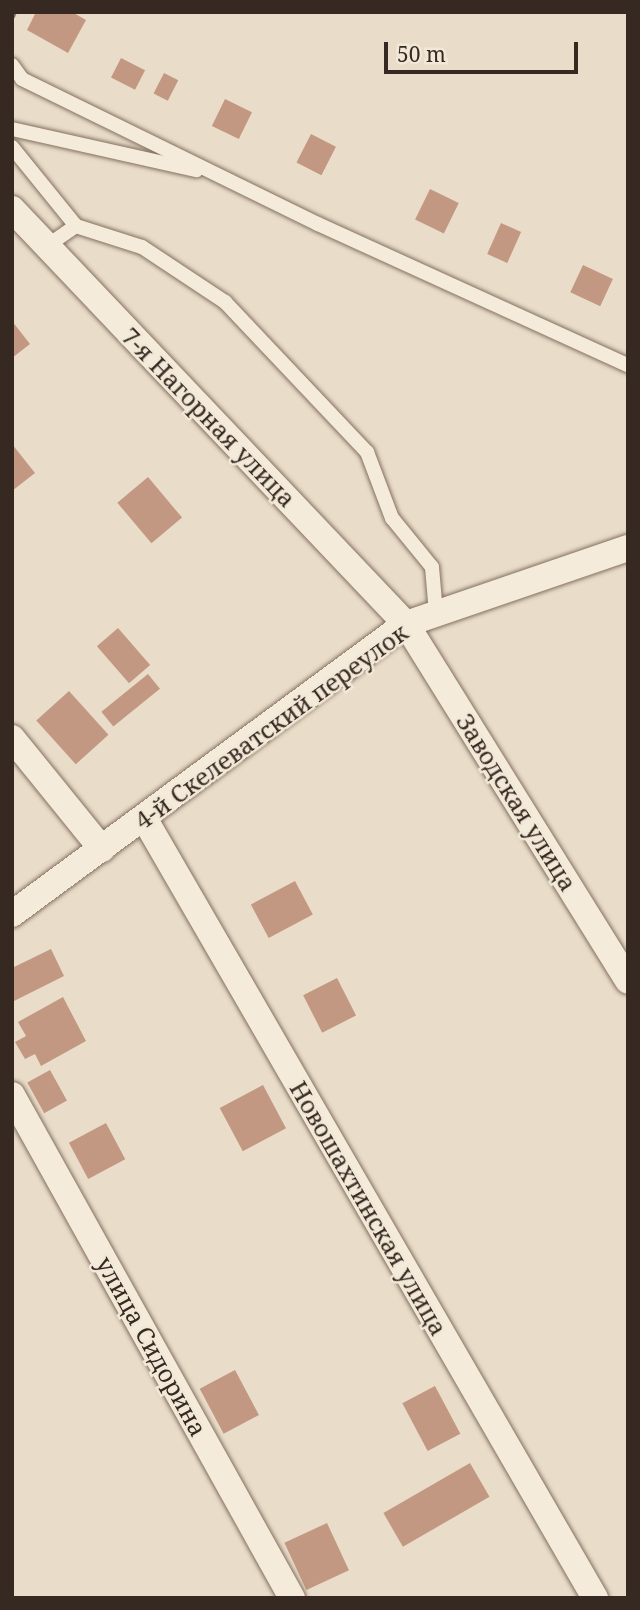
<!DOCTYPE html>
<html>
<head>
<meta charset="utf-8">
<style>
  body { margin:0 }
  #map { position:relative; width:640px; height:1610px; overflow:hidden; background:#e9ddc9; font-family:"Noto Serif",serif }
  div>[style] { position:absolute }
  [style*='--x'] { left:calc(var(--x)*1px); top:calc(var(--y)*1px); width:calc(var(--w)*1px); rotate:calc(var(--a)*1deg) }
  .building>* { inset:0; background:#c39883; transform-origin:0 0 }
  .path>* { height:4.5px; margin-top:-2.25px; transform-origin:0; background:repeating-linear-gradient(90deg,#84705f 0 5px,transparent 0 8.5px) }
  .roads { filter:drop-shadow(0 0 2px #84705f) drop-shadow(0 0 2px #84705f) }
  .lane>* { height:14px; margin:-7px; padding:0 7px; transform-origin:7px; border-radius:7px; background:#f5ebdb }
  .street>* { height:26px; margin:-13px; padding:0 13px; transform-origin:13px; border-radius:13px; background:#f5ebdb }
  span { translate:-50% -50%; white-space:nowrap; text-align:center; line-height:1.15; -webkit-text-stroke:5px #f2e8d7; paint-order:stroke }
  .street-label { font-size:24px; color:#362921 }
  .frame { position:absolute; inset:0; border:14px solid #362921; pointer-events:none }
  .scale { position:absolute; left:384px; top:42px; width:194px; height:32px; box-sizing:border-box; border:4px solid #362921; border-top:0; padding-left:9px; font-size:21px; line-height:24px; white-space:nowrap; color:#362921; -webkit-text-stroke:5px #f2e8d7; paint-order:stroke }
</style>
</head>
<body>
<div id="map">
  <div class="building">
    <i style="clip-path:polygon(36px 12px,72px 12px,86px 20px,68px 53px,27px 30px)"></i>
    <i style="left:121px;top:58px;width:27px;height:22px;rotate:27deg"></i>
    <i style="left:164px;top:73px;width:16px;height:23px;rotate:27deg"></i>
    <i style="left:225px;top:99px;width:30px;height:30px;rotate:26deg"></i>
    <i style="left:311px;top:134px;width:28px;height:32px;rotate:27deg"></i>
    <i style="left:430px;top:189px;width:32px;height:34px;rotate:26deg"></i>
    <i style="left:501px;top:223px;width:22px;height:34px;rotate:24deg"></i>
    <i style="left:583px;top:265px;width:33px;height:30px;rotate:25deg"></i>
    <i style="clip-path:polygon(12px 321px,30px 344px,12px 358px)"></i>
    <i style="clip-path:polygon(12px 444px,35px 473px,12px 491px)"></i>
    <i style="left:148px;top:477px;width:53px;height:40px;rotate:50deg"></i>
    <i style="left:118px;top:628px;width:49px;height:28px;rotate:49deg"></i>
    <i style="left:148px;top:674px;width:19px;height:60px;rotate:51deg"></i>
    <i style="left:69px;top:691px;width:59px;height:44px;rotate:48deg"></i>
    <i style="left:295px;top:881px;width:38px;height:50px;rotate:62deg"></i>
    <i style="clip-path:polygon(51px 949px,64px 976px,12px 1002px,12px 968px)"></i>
    <i style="left:337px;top:978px;width:42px;height:38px;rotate:63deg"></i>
    <i style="clip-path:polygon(63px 997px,86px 1041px,41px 1066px,35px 1054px,25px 1059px,15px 1042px,26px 1036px,18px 1022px)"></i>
    <i style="left:50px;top:1070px;width:35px;height:26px;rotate:61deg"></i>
    <i style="left:263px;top:1085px;width:49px;height:49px;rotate:62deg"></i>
    <i style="left:106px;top:1123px;width:41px;height:42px;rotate:62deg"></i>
    <i style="left:235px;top:1370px;width:51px;height:40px;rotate:62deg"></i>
    <i style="left:435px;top:1386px;width:54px;height:37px;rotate:62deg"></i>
    <i style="left:470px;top:1463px;width:39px;height:100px;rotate:60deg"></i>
    <i style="left:327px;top:1523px;width:52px;height:47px;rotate:65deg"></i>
  </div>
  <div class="path">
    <i style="--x:12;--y:17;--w:5;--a:-68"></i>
  </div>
  <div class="roads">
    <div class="lane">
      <i style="--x:12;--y:65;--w:17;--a:54"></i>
      <i style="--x:22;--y:79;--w:330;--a:26.1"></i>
      <i style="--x:318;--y:224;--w:341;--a:24.5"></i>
      <i style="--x:12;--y:129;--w:189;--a:12.6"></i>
      <i style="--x:12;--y:147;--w:102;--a:51"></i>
      <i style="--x:47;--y:246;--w:35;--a:-35"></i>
      <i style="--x:76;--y:226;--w:69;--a:17.7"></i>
      <i style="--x:142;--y:247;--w:100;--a:33.5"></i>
      <i style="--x:225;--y:302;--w:207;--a:46.6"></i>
      <i style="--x:367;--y:452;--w:71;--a:69.3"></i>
      <i style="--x:392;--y:518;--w:63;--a:50.8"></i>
      <i style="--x:432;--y:567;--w:47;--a:85.1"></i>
    </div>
    <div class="street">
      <i style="--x:12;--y:209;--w:572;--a:46.49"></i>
      <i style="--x:406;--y:624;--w:420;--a:58.1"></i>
      <i style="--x:12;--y:738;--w:143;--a:51"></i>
      <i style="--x:144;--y:818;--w:901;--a:59.96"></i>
      <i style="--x:12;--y:914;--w:489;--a:-36.4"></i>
      <i style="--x:406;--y:624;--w:235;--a:-18.9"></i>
      <i style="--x:12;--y:1095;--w:576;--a:60.9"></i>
    </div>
  </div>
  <div class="street-label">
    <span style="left:209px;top:417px;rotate:46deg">7-я Нагорная улица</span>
    <span style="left:271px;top:726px;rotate:-36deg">4-й Скелеватский переулок</span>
    <span style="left:517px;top:802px;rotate:58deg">Заводская улица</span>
    <span style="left:369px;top:1208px;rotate:60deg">Новошахтинская улица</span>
    <span style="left:152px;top:1346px;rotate:61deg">улица Сидорина</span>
  </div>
  <div class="frame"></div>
  <div class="scale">50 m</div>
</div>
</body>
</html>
